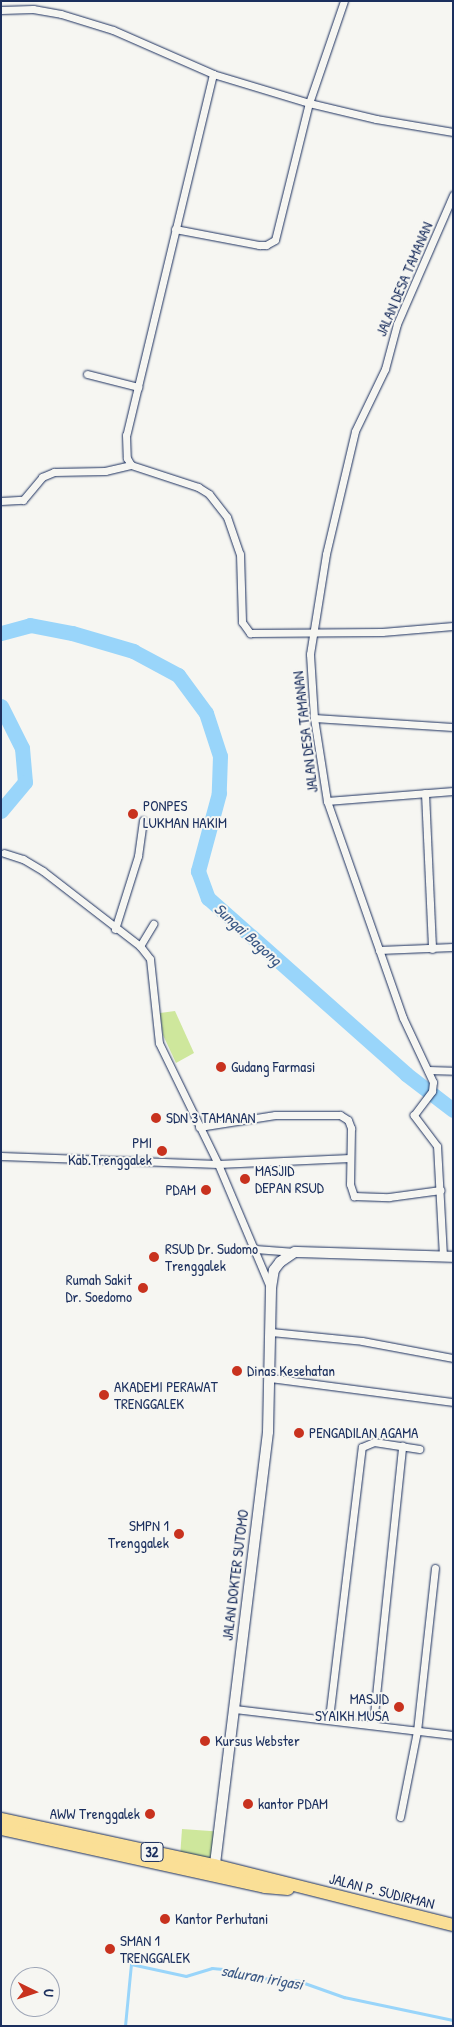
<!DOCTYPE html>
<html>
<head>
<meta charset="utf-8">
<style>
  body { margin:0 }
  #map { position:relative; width:454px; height:2027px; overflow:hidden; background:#f6f6f2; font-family:"Patrick Hand",sans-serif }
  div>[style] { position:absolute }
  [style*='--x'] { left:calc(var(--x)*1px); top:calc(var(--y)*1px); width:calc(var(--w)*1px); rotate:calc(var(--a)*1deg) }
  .green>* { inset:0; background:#cee79c; transform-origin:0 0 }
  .stream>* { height:2.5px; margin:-1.25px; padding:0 1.25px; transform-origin:1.25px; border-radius:1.25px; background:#99d5fa }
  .river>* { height:15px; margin:-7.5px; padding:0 7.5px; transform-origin:7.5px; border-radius:7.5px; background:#99d5fa }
  .roads { filter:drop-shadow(0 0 1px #1b2f5e) drop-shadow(0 0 1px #1b2f5e) }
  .street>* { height:7px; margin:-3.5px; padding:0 3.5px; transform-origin:3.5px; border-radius:3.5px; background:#f6f6f2 }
  .secondary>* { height:10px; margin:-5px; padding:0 5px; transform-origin:5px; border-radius:5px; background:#f6f6f2 }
  .highway>* { height:12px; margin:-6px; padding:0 6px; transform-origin:6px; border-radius:6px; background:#fadf96 }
  .dots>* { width:14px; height:14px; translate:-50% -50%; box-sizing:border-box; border:2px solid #f6f6f2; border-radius:50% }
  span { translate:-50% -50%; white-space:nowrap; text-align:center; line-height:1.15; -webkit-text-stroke:4px #f6f6f2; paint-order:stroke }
  .shield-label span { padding:1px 4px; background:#f6f6f2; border:1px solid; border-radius:4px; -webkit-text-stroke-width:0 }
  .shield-label { font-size:14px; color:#1b2f5e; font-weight:700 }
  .street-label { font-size:15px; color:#1b2f5e }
  .poi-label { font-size:15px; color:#1b2f5e }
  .left { translate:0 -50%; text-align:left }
  .right { translate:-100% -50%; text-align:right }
  .water-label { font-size:16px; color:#3a5885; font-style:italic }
  .frame { position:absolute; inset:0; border:2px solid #1b2f5e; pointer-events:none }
  .north { position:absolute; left:10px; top:1967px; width:50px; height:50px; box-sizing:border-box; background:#f6f6f2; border:1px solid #9ea6b7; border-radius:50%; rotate:94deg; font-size:14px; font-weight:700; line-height:20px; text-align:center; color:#1b2f5e }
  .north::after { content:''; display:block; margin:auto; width:18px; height:22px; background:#c8321e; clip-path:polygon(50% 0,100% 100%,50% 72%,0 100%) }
</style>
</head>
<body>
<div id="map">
  <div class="green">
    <i style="clip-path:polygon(175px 1011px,194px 1053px,176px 1063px,163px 1035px,160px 1013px)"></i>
    <i style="left:182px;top:1829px;width:32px;height:28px;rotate:4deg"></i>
  </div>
  <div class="stream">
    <i style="--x:125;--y:2026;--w:62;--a:-84.5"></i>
    <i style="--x:131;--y:1964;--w:56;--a:12.3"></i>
    <i style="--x:186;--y:1976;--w:27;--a:-17"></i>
    <i style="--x:212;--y:1968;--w:22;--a:5"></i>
    <i style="--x:234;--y:1970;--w:27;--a:17"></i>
    <i style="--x:260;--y:1978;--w:39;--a:4"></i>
    <i style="--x:299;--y:1981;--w:48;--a:19.6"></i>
    <i style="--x:344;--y:1997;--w:111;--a:11.9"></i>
  </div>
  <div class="river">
    <i style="--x:1;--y:633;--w:30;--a:-15"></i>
    <i style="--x:30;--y:625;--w:43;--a:10.8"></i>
    <i style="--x:72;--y:633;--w:64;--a:16.4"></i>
    <i style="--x:133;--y:651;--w:51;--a:28.1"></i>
    <i style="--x:178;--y:675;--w:47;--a:53.6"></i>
    <i style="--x:206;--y:713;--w:45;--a:72"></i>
    <i style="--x:220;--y:756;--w:37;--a:92"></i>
    <i style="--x:219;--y:793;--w:81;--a:105.1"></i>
    <i style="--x:198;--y:871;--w:29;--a:70"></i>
    <i style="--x:208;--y:898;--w:265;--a:41.6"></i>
    <i style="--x:406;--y:1074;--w:59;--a:37.5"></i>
    <i style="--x:1;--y:706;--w:47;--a:63.4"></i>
    <i style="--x:22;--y:748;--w:34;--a:85"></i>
    <i style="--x:25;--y:782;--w:38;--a:130"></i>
  </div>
  <div class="roads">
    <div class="street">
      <i style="--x:1;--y:10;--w:32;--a:-2"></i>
      <i style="--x:33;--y:9;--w:28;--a:10"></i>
      <i style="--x:61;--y:14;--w:54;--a:17.1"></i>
      <i style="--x:113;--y:30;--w:109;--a:23.7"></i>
      <i style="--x:213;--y:74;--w:100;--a:16.8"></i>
      <i style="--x:309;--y:103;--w:69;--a:13.4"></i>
      <i style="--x:376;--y:119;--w:78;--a:9.6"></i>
      <i style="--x:213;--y:74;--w:371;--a:103.5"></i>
      <i style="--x:126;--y:435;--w:23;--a:88"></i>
      <i style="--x:127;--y:458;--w:8;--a:60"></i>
      <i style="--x:131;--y:465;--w:71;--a:18.2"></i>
      <i style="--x:198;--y:487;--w:13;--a:32"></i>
      <i style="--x:209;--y:494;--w:29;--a:52"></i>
      <i style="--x:227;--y:517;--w:39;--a:71"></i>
      <i style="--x:240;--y:554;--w:68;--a:88.3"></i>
      <i style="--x:242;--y:622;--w:14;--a:54"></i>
      <i style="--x:250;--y:633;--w:132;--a:-0.4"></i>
      <i style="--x:382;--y:632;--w:71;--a:-4.8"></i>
      <i style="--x:175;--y:229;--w:86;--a:10.8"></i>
      <i style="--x:259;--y:245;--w:7;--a:0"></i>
      <i style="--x:266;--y:245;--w:10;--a:-29"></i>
      <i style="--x:275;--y:240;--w:141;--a:-76.1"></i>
      <i style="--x:309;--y:103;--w:108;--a:-71.1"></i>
      <i style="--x:87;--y:374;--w:53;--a:14.3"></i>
      <i style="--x:1;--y:501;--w:22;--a:-3"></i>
      <i style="--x:23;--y:500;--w:30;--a:-50"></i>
      <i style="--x:42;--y:477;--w:13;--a:-23"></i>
      <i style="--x:54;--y:472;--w:51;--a:-1.1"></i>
      <i style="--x:105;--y:471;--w:27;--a:-13"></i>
      <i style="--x:314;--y:718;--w:139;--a:3.7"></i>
      <i style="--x:425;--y:793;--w:156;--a:87.4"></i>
      <i style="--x:327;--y:801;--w:126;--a:-4.5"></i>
      <i style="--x:4;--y:853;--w:20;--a:18"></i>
      <i style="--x:23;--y:859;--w:23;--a:31"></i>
      <i style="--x:43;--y:871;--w:123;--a:37.7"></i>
      <i style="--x:140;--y:946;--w:16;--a:52"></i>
      <i style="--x:150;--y:959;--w:84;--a:83.9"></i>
      <i style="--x:159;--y:1043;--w:135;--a:64"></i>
      <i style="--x:218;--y:1164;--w:134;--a:67.1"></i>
      <i style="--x:115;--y:929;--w:77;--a:-72.5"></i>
      <i style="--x:138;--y:856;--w:36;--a:-82"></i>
      <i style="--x:140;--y:946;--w:26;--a:-59"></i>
      <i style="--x:379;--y:950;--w:74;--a:-2.3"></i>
      <i style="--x:428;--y:1070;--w:25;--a:2"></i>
      <i style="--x:199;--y:1127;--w:77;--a:-9"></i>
      <i style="--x:275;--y:1115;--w:65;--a:0"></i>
      <i style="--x:340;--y:1115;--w:9;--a:32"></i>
      <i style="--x:348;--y:1120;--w:9;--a:69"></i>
      <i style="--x:351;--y:1128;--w:56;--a:91"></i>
      <i style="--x:350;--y:1184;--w:13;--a:72"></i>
      <i style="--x:354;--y:1196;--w:35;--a:2"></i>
      <i style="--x:389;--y:1197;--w:52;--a:-7.7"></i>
      <i style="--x:1;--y:1156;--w:217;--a:2.1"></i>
      <i style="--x:218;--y:1164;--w:132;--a:-2.6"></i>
      <i style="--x:255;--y:1249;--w:40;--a:4.3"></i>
      <i style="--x:443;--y:1256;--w:110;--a:-93.1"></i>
      <i style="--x:437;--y:1146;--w:39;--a:-127"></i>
      <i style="--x:414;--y:1115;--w:30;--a:-53"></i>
      <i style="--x:432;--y:1091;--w:9;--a:-84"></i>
      <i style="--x:433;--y:1082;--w:71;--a:-115.1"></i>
      <i style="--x:403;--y:1018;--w:230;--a:-109.3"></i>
      <i style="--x:327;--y:801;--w:84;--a:-98.9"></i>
      <i style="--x:314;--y:718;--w:64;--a:-93.6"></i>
      <i style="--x:310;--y:654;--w:101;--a:-80.9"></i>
      <i style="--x:326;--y:554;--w:126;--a:-76.7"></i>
      <i style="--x:355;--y:431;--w:69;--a:-64.2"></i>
      <i style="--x:385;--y:369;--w:47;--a:-75.1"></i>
      <i style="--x:397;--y:324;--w:141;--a:-66.5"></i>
      <i style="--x:271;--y:1332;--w:91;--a:5.6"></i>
      <i style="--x:362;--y:1341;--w:93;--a:10.6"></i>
      <i style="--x:270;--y:1378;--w:185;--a:7.5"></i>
      <i style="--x:234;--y:1709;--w:221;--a:6.8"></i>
      <i style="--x:329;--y:1718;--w:273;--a:-83.1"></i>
      <i style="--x:362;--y:1447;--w:13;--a:-23"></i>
      <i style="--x:374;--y:1442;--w:46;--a:8.8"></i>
      <i style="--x:373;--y:1724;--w:280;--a:-84"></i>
      <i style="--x:400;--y:1817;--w:88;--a:-78.8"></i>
      <i style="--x:417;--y:1731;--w:164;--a:-83.7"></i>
    </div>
    <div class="secondary">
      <i style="--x:214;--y:1872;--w:443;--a:-83"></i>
      <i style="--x:268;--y:1432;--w:144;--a:-88.8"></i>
      <i style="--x:271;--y:1288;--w:18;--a:-81"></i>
      <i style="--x:274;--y:1270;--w:10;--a:-53"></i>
      <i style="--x:280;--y:1262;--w:18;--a:-34"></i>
      <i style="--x:295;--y:1252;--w:158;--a:1.8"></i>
    </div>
    <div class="highway">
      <i style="--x:1;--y:1819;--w:218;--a:12.2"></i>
      <i style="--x:214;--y:1865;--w:246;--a:14.1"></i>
      <i style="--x:1;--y:1829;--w:270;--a:12.4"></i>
      <i style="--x:265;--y:1887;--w:23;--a:5"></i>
    </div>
  </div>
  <div class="dots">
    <i style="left:133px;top:814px;background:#c8321e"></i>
    <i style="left:221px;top:1067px;background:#c8321e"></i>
    <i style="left:156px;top:1118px;background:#c8321e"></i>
    <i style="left:162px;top:1151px;background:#c8321e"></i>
    <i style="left:245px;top:1179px;background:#c8321e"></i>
    <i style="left:206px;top:1190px;background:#c8321e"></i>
    <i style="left:154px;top:1257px;background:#c8321e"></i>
    <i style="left:143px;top:1288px;background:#c8321e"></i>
    <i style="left:237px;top:1371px;background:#c8321e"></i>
    <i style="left:104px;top:1395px;background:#c8321e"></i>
    <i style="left:299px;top:1433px;background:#c8321e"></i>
    <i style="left:179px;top:1534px;background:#c8321e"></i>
    <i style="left:399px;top:1707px;background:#c8321e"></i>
    <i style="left:205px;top:1741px;background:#c8321e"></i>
    <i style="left:248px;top:1804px;background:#c8321e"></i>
    <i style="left:150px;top:1814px;background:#c8321e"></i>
    <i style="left:165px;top:1919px;background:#c8321e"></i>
    <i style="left:110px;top:1949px;background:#c8321e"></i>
  </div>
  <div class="shield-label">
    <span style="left:152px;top:1852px">32</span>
  </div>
  <div class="street-label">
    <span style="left:404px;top:279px;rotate:-67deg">JALAN DESA TAMANAN</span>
    <span style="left:305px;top:732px;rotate:-97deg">JALAN DESA TAMANAN</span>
    <span style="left:235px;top:1575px;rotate:-83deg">JALAN DOKTER SUTOMO</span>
    <span style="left:382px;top:1891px;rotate:14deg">JALAN P. SUDIRMAN</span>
  </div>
  <div class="poi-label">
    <span class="left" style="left:143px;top:814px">PONPES<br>LUKMAN HAKIM</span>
    <span class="left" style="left:231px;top:1067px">Gudang Farmasi</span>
    <span class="left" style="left:166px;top:1118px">SDN 3 TAMANAN</span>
    <span class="right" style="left:152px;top:1151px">PMI<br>Kab.Trenggalek</span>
    <span class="left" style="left:255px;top:1179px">MASJID<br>DEPAN RSUD</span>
    <span class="right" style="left:196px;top:1190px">PDAM</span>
    <span class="left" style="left:165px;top:1257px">RSUD Dr. Sudomo<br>Trenggalek</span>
    <span class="right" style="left:132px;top:1288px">Rumah Sakit<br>Dr. Soedomo</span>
    <span class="left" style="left:247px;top:1371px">Dinas Kesehatan</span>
    <span class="left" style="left:114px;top:1395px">AKADEMI PERAWAT<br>TRENGGALEK</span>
    <span class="left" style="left:309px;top:1433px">PENGADILAN AGAMA</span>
    <span class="right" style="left:169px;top:1534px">SMPN 1<br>Trenggalek</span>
    <span class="right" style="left:389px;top:1707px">MASJID<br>SYAIKH MUSA</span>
    <span class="left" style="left:215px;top:1741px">Kursus Webster</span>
    <span class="left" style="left:258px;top:1804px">kantor PDAM</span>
    <span class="right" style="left:140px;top:1814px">AWW Trenggalek</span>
    <span class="left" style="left:175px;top:1919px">Kantor Perhutani</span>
    <span class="left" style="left:120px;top:1949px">SMAN 1<br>TRENGGALEK</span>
  </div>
  <div class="water-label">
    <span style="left:248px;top:934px;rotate:42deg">Sungai Bagong</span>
    <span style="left:262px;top:1977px;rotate:10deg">saluran irigasi</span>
  </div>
  <div class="frame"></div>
  <div class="north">U</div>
</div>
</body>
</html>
